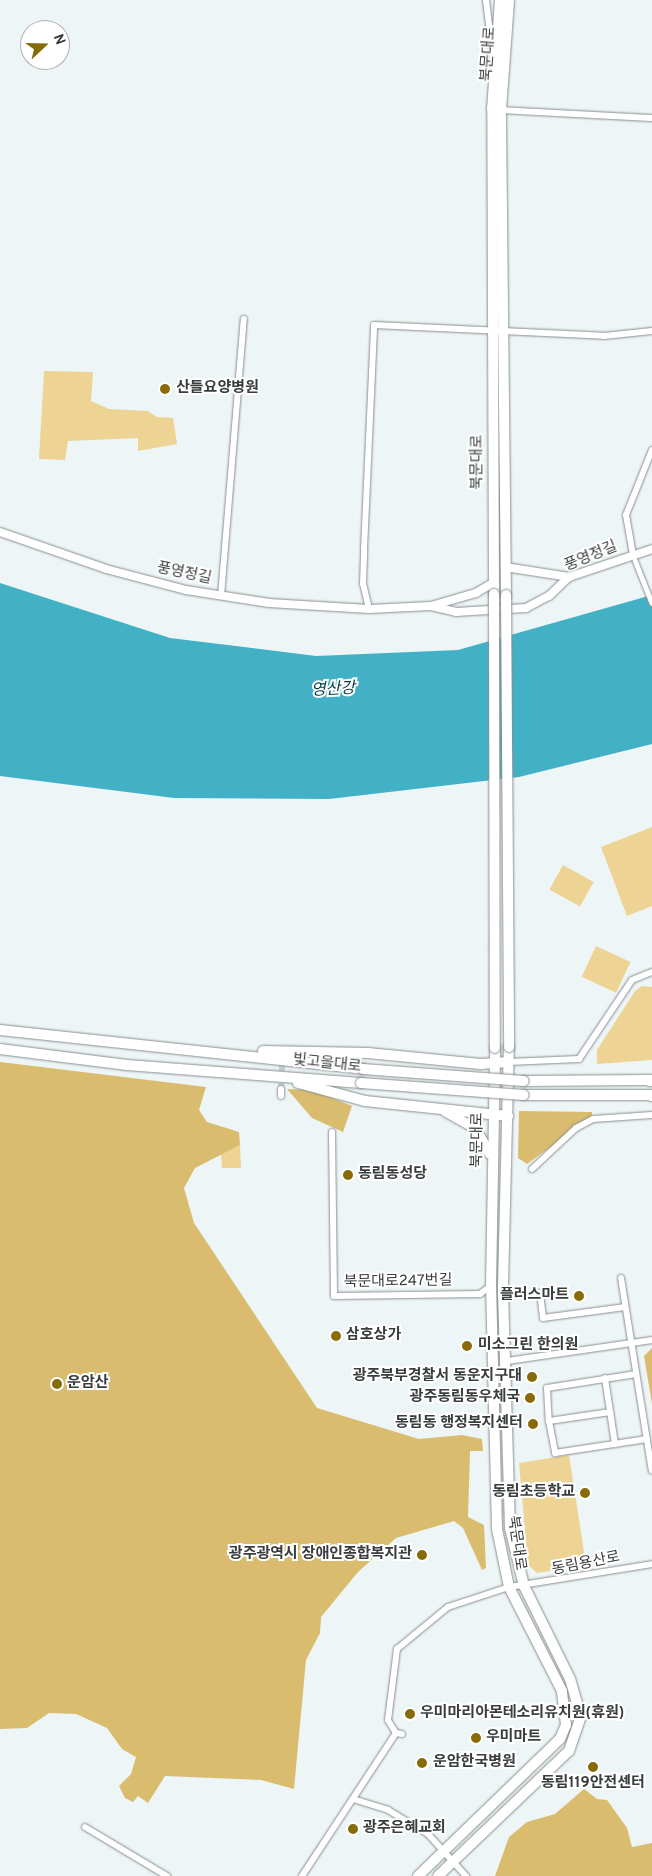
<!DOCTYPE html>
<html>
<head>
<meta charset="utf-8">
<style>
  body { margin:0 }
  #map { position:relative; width:652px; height:1876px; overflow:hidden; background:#edf5f6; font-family:Overpass,"Noto Sans KR",sans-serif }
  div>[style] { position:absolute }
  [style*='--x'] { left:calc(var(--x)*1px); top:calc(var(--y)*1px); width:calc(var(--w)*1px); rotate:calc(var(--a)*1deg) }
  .green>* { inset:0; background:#edd494; transform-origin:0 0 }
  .forest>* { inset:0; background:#dabc6f }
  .water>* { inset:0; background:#42b1c6 }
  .minor-tunnel>* { height:6px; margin-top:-3px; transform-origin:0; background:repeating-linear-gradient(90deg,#c9d0d1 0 6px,transparent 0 9px) }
  .roads { filter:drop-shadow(0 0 1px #888e90) drop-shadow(0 0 1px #888e90) }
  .pedestrian>* { height:4.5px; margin:-2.25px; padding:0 2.25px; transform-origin:2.25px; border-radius:2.25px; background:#fff }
  .minor>* { height:6px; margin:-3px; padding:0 3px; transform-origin:3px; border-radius:3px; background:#fff }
  .tertiary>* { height:8px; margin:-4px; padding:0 4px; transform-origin:4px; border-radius:4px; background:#fff }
  .primary>* { height:10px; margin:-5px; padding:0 5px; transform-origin:5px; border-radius:5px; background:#fff }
  .trunk>* { height:10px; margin:-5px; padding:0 5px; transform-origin:5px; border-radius:5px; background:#fff }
  .motorway>* { height:11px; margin:-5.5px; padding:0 5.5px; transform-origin:5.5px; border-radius:5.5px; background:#fff }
  .bridges { filter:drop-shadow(0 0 1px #888e90) drop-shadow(0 0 1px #888e90) }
  .primary-bridge>* { height:10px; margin:-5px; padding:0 5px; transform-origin:5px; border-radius:5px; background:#fff }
  .trunk-bridge>* { height:10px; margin:-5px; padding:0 5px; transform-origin:5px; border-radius:5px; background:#fff }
  .dots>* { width:14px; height:14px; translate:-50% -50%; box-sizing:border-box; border:2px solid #fff; border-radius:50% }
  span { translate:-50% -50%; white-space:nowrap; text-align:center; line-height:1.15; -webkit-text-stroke:4px #fff; paint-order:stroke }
  .street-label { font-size:15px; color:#3a3d3e }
  .poi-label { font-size:15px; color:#3a3d3e; font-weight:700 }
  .left { translate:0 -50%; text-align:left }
  .right { translate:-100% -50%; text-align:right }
  .water-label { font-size:16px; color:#043942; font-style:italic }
  .north { position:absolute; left:20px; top:20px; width:50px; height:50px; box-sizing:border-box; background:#fff; border:1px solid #b0b1b2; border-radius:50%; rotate:69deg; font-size:14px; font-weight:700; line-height:20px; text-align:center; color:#3a3d3e }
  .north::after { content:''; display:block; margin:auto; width:18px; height:22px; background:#886b09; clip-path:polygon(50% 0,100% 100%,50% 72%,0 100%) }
</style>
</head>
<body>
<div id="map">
  <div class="green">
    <i style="clip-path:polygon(44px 371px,93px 372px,91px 401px,109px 409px,148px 411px,157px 417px,173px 418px,177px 444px,138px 451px,138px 438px,68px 441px,65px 460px,39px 459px)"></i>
    <i style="clip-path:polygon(652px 827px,652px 906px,627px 916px,601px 847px)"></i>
    <i style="left:563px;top:865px;width:35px;height:28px;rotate:29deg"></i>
    <i style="left:596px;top:946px;width:38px;height:34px;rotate:25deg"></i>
    <i style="clip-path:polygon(642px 986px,652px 987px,652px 1060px,597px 1064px,597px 1050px,635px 991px)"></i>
    <i style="clip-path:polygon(240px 1145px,241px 1168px,222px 1168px,221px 1154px)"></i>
    <i style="clip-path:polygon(569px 1455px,586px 1565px,537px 1573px,528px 1565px,519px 1463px)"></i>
  </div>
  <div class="forest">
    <i style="clip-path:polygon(0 1062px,206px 1087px,199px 1110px,207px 1122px,239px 1132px,240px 1145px,195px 1168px,184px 1188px,194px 1223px,317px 1408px,419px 1439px,462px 1435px,482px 1439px,483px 1451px,470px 1451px,468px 1517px,484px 1525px,486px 1568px,482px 1570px,463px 1528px,454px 1521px,396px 1538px,358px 1572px,321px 1617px,320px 1633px,306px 1660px,294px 1789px,261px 1780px,165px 1776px,148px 1803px,138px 1796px,133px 1802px,125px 1798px,119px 1786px,131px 1774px,136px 1757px,122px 1749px,107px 1728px,76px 1714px,49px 1713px,27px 1728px,0 1729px)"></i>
    <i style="clip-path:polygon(287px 1089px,312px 1090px,352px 1106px,343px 1132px,312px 1118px)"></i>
    <i style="clip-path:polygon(519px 1111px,592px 1112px,592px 1117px,527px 1164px,518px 1158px)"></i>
    <i style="clip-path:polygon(652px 1348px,652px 1404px,644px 1356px)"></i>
    <i style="clip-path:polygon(584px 1789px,597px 1799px,607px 1800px,627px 1828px,632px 1847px,652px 1843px,652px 1876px,495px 1876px,509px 1837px,527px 1822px,555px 1814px)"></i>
  </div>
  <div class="water">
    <i style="clip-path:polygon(0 583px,170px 638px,316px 656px,458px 650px,652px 595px,652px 744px,519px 777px,329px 799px,174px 798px,0 776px)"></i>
  </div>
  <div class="minor-tunnel">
    <i style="--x:281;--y:1089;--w:43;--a:-87.3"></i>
  </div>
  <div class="roads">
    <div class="pedestrian">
      <i style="--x:635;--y:560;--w:46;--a:68.4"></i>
    </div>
    <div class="minor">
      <i style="--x:486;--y:0;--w:57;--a:83"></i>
      <i style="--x:498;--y:110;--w:154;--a:3"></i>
      <i style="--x:633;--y:555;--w:41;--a:-99.9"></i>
      <i style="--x:626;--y:515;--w:70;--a:-68.2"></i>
      <i style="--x:221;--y:596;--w:278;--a:-85.3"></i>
      <i style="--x:369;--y:609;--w:26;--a:-103"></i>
      <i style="--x:363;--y:584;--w:35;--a:-88"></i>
      <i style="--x:364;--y:549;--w:224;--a:-87.4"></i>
      <i style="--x:374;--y:325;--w:230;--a:2.7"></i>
      <i style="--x:604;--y:336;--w:48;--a:-5.9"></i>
      <i style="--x:508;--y:1062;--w:71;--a:-2.4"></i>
      <i style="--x:579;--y:1059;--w:95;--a:-56.1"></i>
      <i style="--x:632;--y:980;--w:22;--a:-22"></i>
      <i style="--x:281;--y:1096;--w:7;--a:-90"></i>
      <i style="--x:332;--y:1132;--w:164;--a:89.3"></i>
      <i style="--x:334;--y:1296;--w:146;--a:-0.8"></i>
      <i style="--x:480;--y:1294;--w:15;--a:-37"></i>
      <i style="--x:532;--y:1169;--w:60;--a:-43"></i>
      <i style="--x:576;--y:1128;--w:19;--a:-28"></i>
      <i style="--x:593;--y:1119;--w:59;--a:-3.9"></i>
      <i style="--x:621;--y:1278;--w:195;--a:80.9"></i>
      <i style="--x:540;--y:1293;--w:25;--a:83"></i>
      <i style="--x:543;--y:1318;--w:83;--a:-7.6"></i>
      <i style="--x:507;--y:1361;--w:147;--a:-8.2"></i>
      <i style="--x:636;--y:1374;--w:90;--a:171.1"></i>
      <i style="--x:547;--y:1388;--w:33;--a:87"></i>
      <i style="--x:549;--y:1421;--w:33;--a:79"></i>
      <i style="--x:555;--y:1453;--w:93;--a:-8.7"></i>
      <i style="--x:605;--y:1378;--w:67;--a:81.4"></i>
      <i style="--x:549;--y:1421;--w:62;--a:-8.4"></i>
      <i style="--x:396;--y:1733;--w:15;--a:-122"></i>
      <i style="--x:388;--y:1720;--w:72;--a:-82.8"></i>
      <i style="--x:397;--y:1649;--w:66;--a:-39.5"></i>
      <i style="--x:448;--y:1607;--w:64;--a:-18.2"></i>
      <i style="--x:509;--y:1587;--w:145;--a:-9.1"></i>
      <i style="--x:353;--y:1799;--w:37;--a:17"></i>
      <i style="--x:388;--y:1810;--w:47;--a:31"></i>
      <i style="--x:428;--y:1834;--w:57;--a:47.9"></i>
      <i style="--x:85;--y:1827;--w:96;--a:30.9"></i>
      <i style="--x:302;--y:1876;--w:171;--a:-56.7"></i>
      <i style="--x:396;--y:1733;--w:6;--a:9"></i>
    </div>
    <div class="tertiary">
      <i style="--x:0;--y:532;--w:112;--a:19.2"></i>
      <i style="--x:106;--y:569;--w:83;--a:14.7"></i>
      <i style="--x:186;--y:590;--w:84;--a:8.9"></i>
      <i style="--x:269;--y:603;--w:100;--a:3.4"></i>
      <i style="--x:369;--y:609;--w:62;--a:-2.8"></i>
      <i style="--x:431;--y:606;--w:26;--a:13"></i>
      <i style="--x:456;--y:612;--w:70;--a:-3.3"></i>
      <i style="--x:526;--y:608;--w:26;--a:-28"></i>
      <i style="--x:549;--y:596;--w:28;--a:-44"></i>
      <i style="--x:569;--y:577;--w:88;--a:-18.6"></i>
      <i style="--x:505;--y:567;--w:65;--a:8.9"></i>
      <i style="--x:431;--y:606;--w:47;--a:-16.1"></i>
      <i style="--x:476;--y:593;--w:21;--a:-31"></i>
    </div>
    <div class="primary">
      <i style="--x:494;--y:594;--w:485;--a:-90.2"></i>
      <i style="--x:492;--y:109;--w:109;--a:-85.8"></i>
      <i style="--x:506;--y:595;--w:485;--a:-90.6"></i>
      <i style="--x:501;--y:110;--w:110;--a:-85.8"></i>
      <i style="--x:446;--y:1112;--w:33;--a:29"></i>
      <i style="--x:475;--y:1128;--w:30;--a:60"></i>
      <i style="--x:418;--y:1876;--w:197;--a:-44"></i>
      <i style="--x:560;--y:1739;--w:15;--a:-67"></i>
      <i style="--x:566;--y:1725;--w:34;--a:-97"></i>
      <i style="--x:562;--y:1691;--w:117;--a:-117"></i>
      <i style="--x:509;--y:1587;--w:59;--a:-101.7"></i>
      <i style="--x:497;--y:1529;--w:244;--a:-91.4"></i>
      <i style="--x:491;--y:1285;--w:237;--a:-89"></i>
      <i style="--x:438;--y:1876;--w:181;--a:-43.7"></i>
      <i style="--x:569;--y:1751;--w:36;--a:-71"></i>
      <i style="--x:581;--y:1717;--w:40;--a:-106"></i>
      <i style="--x:570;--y:1679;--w:104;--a:-116.3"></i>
      <i style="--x:524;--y:1586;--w:60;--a:-103.6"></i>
      <i style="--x:510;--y:1528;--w:242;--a:-91.7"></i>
      <i style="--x:503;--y:1286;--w:239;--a:-88.6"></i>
    </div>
    <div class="trunk">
      <i style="--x:0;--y:1030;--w:365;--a:6.1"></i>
      <i style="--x:0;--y:1049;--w:128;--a:7.2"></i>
      <i style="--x:127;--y:1065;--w:235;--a:4.4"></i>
      <i style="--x:263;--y:1051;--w:105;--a:1.1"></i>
      <i style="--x:368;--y:1053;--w:113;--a:5.6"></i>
      <i style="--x:480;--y:1064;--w:28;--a:-4"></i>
      <i style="--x:524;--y:1081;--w:125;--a:-0.5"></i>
      <i style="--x:298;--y:1083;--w:69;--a:15"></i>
      <i style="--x:365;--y:1101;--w:144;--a:6"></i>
      <i style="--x:524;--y:1095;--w:128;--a:0"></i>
    </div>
    <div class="motorway">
      <i style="--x:649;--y:1080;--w:3;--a:0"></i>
      <i style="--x:651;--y:1095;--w:1;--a:0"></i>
    </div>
  </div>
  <div class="bridges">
    <div class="primary-bridge">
      <i style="--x:494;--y:594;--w:454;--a:89.9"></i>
      <i style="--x:506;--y:595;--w:452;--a:89.6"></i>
    </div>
    <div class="trunk-bridge">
      <i style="--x:363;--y:1069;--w:161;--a:4.3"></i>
      <i style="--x:361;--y:1083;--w:163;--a:4.2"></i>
    </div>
  </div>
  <div class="dots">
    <i style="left:165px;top:389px;background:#886b09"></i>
    <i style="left:348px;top:1175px;background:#886b09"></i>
    <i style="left:579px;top:1296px;background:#886b09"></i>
    <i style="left:336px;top:1336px;background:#886b09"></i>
    <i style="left:467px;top:1346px;background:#886b09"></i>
    <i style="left:532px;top:1377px;background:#886b09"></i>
    <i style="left:57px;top:1384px;background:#886b09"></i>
    <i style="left:530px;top:1398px;background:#886b09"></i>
    <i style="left:533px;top:1424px;background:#886b09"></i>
    <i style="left:585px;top:1493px;background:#886b09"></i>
    <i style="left:422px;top:1555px;background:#886b09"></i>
    <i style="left:410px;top:1714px;background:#886b09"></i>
    <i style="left:476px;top:1738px;background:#886b09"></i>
    <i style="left:422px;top:1763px;background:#886b09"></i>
    <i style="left:593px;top:1767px;background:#886b09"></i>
    <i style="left:353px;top:1829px;background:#886b09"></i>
  </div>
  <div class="street-label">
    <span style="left:489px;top:54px;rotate:-86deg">북문대로</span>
    <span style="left:478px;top:462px;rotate:-90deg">북문대로</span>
    <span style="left:591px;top:557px;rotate:-22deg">풍영정길</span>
    <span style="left:184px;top:574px;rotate:12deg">풍영정길</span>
    <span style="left:327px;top:1064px;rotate:6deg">빛고을대로</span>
    <span style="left:478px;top:1140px;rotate:-89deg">북문대로</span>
    <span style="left:398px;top:1282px;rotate:-1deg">북문대로247번길</span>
    <span style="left:516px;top:1543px;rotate:82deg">북문대로</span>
    <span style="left:586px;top:1564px;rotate:-11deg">동림용산로</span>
  </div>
  <div class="poi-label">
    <span class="left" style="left:176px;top:389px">산들요양병원</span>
    <span class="left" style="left:358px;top:1175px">동림동성당</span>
    <span class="right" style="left:569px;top:1296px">플러스마트</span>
    <span class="left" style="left:346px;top:1336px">삼호상가</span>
    <span class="left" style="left:478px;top:1346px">미소그린 한의원</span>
    <span class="right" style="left:522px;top:1377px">광주북부경찰서 동운지구대</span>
    <span class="left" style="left:67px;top:1384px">운암산</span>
    <span class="right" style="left:520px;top:1398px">광주동림동우체국</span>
    <span class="right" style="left:523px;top:1424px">동림동 행정복지센터</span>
    <span class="right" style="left:575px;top:1493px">동림초등학교</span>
    <span class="right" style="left:412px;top:1555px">광주광역시 장애인종합복지관</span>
    <span class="left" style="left:420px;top:1714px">우미마리아몬테소리유치원(휴원)</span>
    <span class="left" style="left:486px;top:1738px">우미마트</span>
    <span class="left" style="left:433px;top:1763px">운암한국병원</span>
    <span style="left:593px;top:1784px">동림119안전센터</span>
    <span class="left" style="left:363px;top:1829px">광주은혜교회</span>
  </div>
  <div class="water-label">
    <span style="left:333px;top:690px;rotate:-3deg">영산강</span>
  </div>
  <div class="north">N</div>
</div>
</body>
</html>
